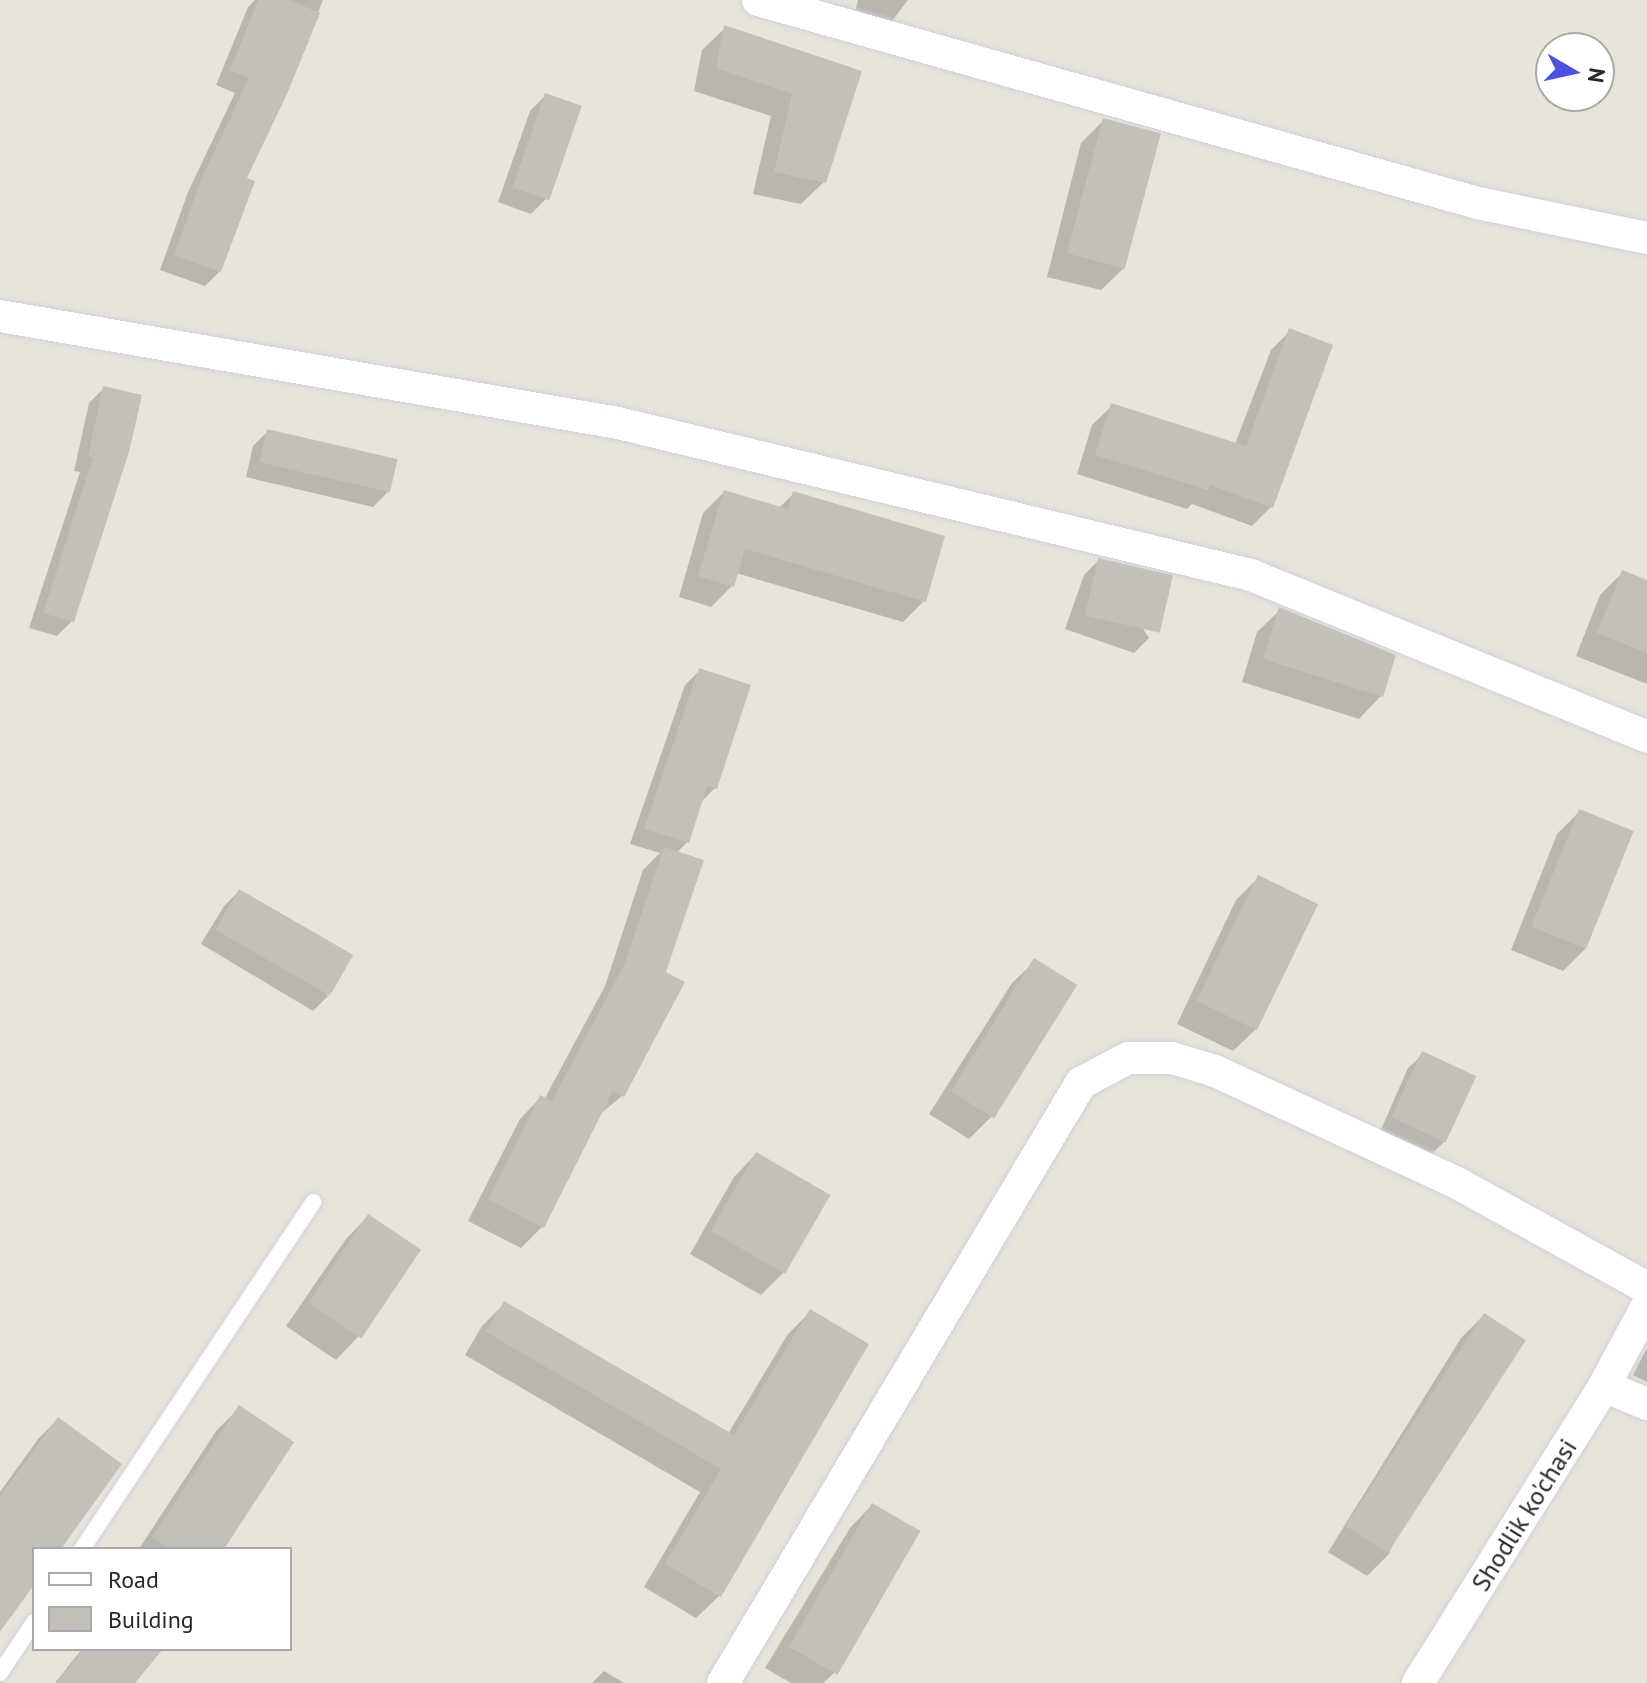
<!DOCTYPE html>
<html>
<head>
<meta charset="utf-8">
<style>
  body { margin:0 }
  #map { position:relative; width:1647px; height:1683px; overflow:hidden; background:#e8e4d9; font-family:"PT Sans",sans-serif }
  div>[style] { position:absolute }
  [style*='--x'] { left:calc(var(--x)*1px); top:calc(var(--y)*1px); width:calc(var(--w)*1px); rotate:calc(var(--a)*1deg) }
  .shadow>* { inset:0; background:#0003 }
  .building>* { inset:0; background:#c3c0b9; transform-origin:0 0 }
  .roads { filter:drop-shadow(0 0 2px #cfd0de) drop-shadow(0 0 2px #cfd0de) }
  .lane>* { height:16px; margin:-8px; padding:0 8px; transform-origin:8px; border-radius:8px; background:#fff }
  .street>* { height:32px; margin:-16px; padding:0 16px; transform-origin:16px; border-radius:16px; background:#fff }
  span { translate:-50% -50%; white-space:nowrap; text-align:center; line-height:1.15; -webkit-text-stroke:8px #fff; paint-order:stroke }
  .street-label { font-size:26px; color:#272727 }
  .legend { position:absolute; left:32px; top:1547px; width:260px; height:104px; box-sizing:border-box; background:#fff; border:2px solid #a9a9a9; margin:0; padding:10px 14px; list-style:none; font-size:24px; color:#272727 }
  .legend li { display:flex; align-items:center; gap:16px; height:40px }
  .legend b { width:40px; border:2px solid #a9a9a9 }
  .north { position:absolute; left:1535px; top:32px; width:80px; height:80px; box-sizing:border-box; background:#fff; border:2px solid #a9a9a9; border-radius:50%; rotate:99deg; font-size:22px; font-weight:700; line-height:32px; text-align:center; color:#272727 }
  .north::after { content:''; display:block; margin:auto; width:28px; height:36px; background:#4a52e4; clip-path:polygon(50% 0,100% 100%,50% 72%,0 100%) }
</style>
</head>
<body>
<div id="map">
  <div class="shadow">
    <i style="clip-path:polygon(255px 0,323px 0,286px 93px,244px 179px,220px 271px,205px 286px,160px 270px,188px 192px,235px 93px,216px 85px,248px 7px)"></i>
    <i style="clip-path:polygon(858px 0,908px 0,892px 21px,855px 13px)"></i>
    <i style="clip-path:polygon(725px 28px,860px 72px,824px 182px,801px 204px,753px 194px,771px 116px,694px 91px,702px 50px)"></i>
    <i style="clip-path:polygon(545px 96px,546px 199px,531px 214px,498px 202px,530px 111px)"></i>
    <i style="clip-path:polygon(1104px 120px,1124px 268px,1101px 290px,1047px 277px,1081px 143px)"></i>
    <i style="clip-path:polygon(1290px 331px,1271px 507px,1252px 526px,1192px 504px,1187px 509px,1077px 474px,1092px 425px,1112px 406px,1235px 444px,1271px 350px)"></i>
    <i style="clip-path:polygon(104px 388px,128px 451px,72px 621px,57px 636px,29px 628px,80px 472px,74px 471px,89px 403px)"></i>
    <i style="clip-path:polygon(268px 431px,388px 492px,373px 507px,246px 477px,253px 446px)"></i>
    <i style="clip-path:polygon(724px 492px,779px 508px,794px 493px,924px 601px,903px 622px,736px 573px,732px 586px,711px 607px,679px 597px,703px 513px)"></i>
    <i style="clip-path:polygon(1099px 560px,1149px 638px,1134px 653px,1065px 629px,1084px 575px)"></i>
    <i style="clip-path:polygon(1623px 572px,1647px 582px,1647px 684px,1576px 656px,1600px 595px)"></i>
    <i style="clip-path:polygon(1280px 610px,1381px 696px,1359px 719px,1242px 682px,1257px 632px)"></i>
    <i style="clip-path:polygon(700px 670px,715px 788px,700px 803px,687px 842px,677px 853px,622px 1096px,599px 1115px,542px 1227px,521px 1248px,468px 1221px,520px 1119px,540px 1098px,544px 1100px,605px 986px,643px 870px,660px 853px,630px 844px,685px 685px)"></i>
    <i style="clip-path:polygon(1580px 811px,1586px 948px,1563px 971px,1511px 950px,1557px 834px)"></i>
    <i style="clip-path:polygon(1258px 878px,1256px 1029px,1233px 1051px,1177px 1024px,1236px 900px)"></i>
    <i style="clip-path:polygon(239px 891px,328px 996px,313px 1011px,201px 944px,224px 906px)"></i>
    <i style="clip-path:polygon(1035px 961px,991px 1117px,969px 1139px,929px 1114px,1012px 983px)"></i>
    <i style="clip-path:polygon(1423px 1054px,1444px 1142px,1429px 1157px,1379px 1134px,1408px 1068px)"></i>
    <i style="clip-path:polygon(756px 1154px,784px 1272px,761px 1295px,690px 1254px,734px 1177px)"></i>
    <i style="clip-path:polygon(368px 1216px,358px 1337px,336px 1360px,286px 1326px,346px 1239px)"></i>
    <i style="clip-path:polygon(505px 1303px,728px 1434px,788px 1334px,811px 1311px,719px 1596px,696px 1618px,644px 1587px,700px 1492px,465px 1355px,482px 1326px)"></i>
    <i style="clip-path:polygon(1484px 1315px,1389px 1554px,1367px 1576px,1328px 1552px,1461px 1338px)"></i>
    <i style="clip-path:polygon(1647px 1348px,1647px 1382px,1633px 1375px)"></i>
    <i style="clip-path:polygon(239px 1408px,221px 1549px,139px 1549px,216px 1431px)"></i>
    <i style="clip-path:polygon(58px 1419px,58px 1549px,34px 1549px,34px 1582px,0 1629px,0 1492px,38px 1439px)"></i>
    <i style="clip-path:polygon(872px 1505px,834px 1673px,823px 1683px,791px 1683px,765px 1668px,850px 1528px)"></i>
    <i style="clip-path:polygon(82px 1649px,150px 1649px,133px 1683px,55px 1683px)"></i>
    <i style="clip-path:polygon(604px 1671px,624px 1683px,592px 1683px)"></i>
  </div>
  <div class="building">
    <i style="clip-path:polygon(258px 0,289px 0,320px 13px,287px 94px,247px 178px,255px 181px,221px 272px,174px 255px,203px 175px,249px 78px,230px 70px)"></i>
    <i style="clip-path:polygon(724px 25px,862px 71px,826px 183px,774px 172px,792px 94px,716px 68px)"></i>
    <i style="left:545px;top:93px;width:39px;height:100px;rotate:19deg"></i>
    <i style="left:1103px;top:118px;width:60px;height:140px;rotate:15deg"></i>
    <i style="clip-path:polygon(1289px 328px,1333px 345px,1273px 508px,1210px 485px,1208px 490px,1095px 455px,1111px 403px,1246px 446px)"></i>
    <i style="clip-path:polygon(103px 386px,142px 395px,129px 452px,74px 622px,43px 613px,93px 458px,88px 456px)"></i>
    <i style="left:267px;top:429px;width:134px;height:34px;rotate:13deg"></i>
    <i style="clip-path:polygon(724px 490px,788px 509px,793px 491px,945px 536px,926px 602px,745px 549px,734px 587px,698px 576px)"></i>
    <i style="left:1098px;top:558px;width:77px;height:59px;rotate:13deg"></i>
    <i style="clip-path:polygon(1622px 570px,1647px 580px,1647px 653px,1597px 633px)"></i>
    <i style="clip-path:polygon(1279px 607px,1396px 655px,1383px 697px,1263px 659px)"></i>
    <i style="clip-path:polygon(699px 668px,751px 685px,717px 789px,707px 786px,689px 843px,644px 829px)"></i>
    <i style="left:1579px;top:809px;width:59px;height:127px;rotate:22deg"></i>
    <i style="clip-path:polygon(664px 847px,704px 860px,666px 972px,685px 982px,624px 1097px,613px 1091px,544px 1228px,488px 1199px,540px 1095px,552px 1101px,625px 963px)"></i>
    <i style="left:1258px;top:875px;width:67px;height:140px;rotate:26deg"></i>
    <i style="left:239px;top:889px;width:132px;height:47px;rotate:30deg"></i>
    <i style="left:1034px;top:958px;width:51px;height:157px;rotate:32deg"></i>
    <i style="left:1422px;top:1051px;width:60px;height:73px;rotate:25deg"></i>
    <i style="left:756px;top:1152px;width:86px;height:91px;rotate:30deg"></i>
    <i style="left:368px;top:1214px;width:64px;height:107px;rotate:34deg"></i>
    <i style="clip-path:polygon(504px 1301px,734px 1435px,810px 1309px,869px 1344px,721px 1597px,665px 1564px,721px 1469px,486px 1332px)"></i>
    <i style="left:1484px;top:1313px;width:50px;height:254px;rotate:33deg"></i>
    <i style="clip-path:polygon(239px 1405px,294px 1442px,224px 1549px,170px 1549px,152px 1537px)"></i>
    <i style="clip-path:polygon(58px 1417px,122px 1464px,61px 1549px,34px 1549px,34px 1585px,0 1632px,0 1497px)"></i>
    <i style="left:872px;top:1503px;width:56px;height:166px;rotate:30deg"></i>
    <i style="clip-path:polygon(84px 1649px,163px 1649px,135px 1683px,57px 1683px)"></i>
  </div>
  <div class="roads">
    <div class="lane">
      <i style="--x:82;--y:1549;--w:417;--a:-56.3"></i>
      <i style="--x:0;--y:1673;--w:61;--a:-56.3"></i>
    </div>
    <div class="street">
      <i style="--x:758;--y:0;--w:748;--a:15.75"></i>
      <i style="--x:1478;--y:203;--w:173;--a:11.7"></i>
      <i style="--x:0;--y:316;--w:627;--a:9.82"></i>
      <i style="--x:618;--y:423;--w:651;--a:13.5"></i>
      <i style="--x:1251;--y:575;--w:428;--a:22.2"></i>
      <i style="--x:1604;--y:1386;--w:91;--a:-61.7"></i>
      <i style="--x:723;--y:1683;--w:699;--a:-59.18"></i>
      <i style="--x:1081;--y:1083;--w:53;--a:-28"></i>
      <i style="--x:1128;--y:1058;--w:44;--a:0"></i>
      <i style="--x:1172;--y:1058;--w:45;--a:16.8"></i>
      <i style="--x:1215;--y:1071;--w:267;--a:24.8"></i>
      <i style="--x:1457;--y:1183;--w:217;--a:28.9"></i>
      <i style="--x:1418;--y:1683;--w:350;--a:-57.9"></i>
      <i style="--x:1604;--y:1386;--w:47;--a:22.7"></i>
    </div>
  </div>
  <div class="street-label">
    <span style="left:1524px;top:1515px;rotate:-58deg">Shodlik ko'chasi</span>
  </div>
  <ul class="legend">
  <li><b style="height:10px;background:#fff"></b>Road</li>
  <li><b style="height:22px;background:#c3c0b9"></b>Building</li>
  </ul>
  <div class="north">N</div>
</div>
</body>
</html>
